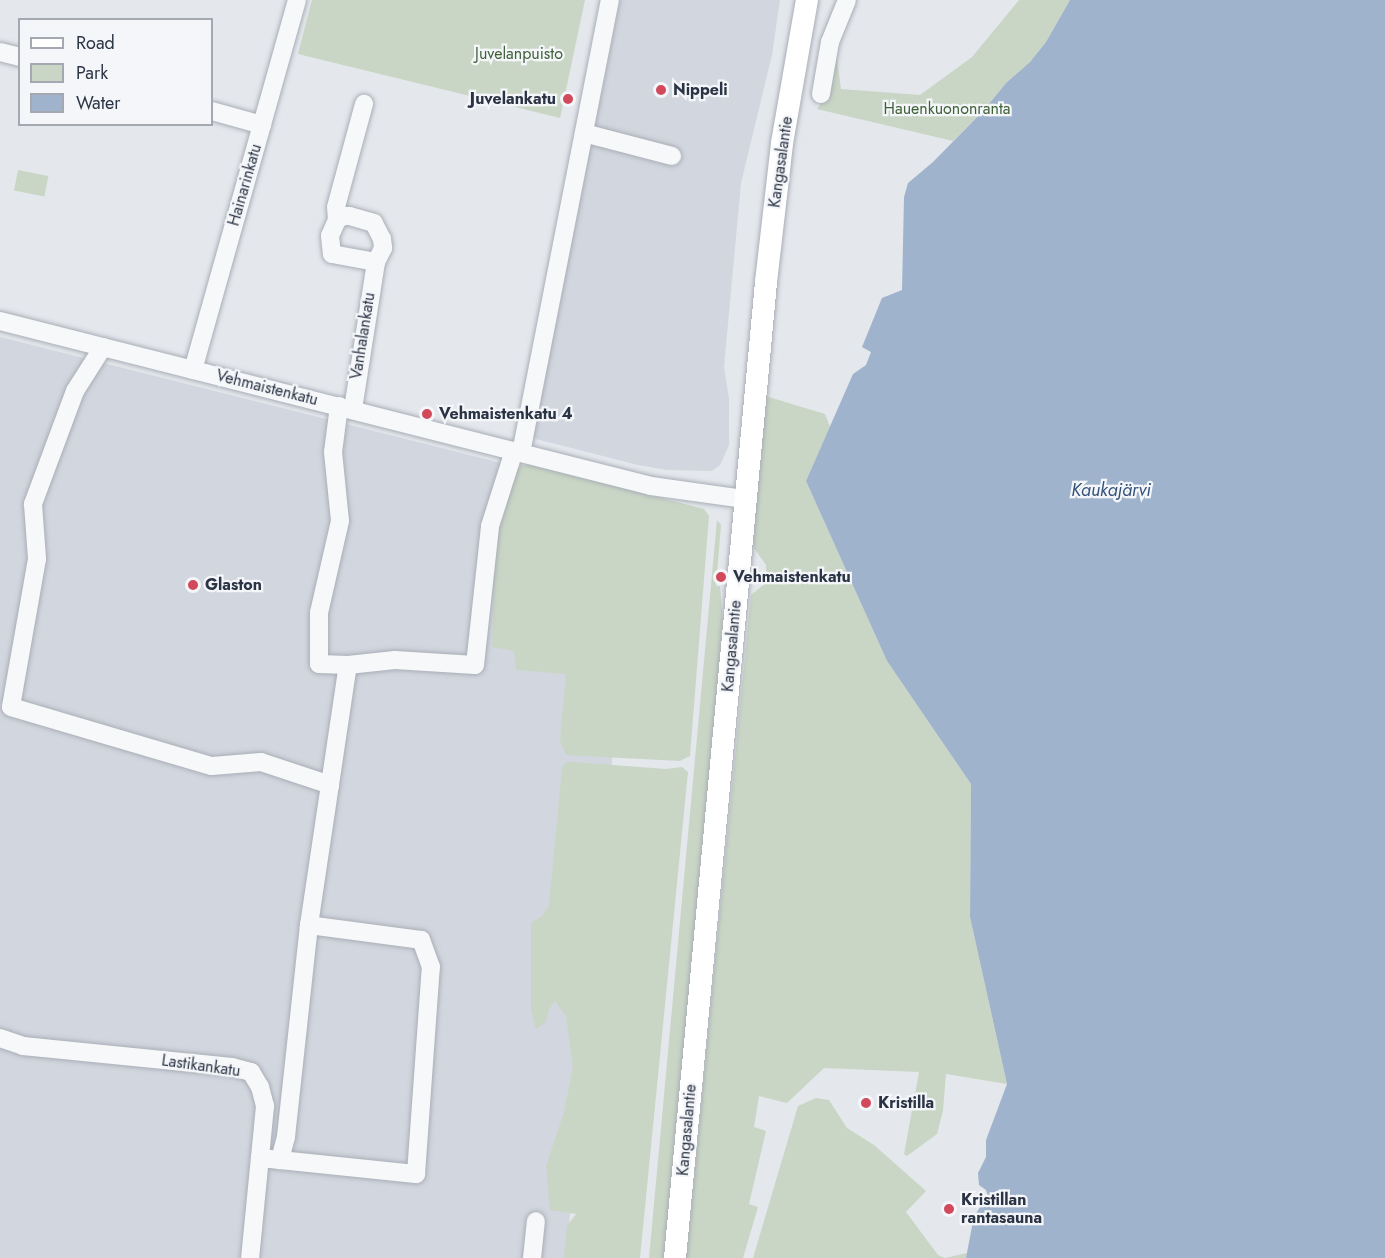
<!DOCTYPE html>
<html>
<head>
<meta charset="utf-8">
<style>
  body { margin:0 }
  #map { position:relative; width:1385px; height:1258px; overflow:hidden; background:#e4e7ec; font-family:Jost,sans-serif }
  div>[style] { position:absolute }
  [style*='--x'] { left:calc(var(--x)*1px); top:calc(var(--y)*1px); width:calc(var(--w)*1px); rotate:calc(var(--a)*1deg) }
  .built>* { inset:0; background:#d2d6de }
  .green>* { inset:0; background:#c9d6c5; transform-origin:0 0 }
  .water>* { inset:0; background:#9fb4cc }
  .roads { filter:drop-shadow(0 0 2px #a9aeb7) drop-shadow(0 0 2px #a9aeb7) }
  .minor>* { height:18px; margin:-9px; padding:0 9px; transform-origin:9px; border-radius:9px; background:#f7f8fa }
  .major>* { height:22px; margin:-11px; padding:0 11px; transform-origin:11px; border-radius:11px; background:#fff }
  .dots>* { width:16px; height:16px; translate:-50% -50%; box-sizing:border-box; border:3px solid #f4f6f9; border-radius:50% }
  span { translate:-50% -50%; white-space:nowrap; text-align:center; line-height:1.15; -webkit-text-stroke:4.5px #f4f6f9; paint-order:stroke }
  .park-label { font-size:16px; color:#3f6138 }
  .poi-label { font-size:16px; color:#2b3445; font-weight:700 }
  .left { translate:0 -50%; text-align:left }
  .right { translate:-100% -50%; text-align:right }
  .street-label { font-size:16px; color:#2b3445 }
  .water-label { font-size:18px; color:#34527a; font-style:italic }
  .legend { position:absolute; left:18px; top:18px; width:195px; height:108px; box-sizing:border-box; background:#f4f6f9; border:2px solid #a4a8b1; margin:0; padding:8px 10px; list-style:none; font-size:18px; color:#2b3445 }
  .legend li { display:flex; align-items:center; gap:12px; height:30px }
  .legend b { width:30px; border:2px solid #a4a8b1 }
</style>
</head>
<body>
<div id="map">
  <div class="built">
    <i style="clip-path:polygon(620px 0,780px 0,772px 55px,741px 183px,724px 367px,729px 399px,729px 445px,720px 465px,712px 471px,667px 470px,638px 465px,532px 438px)"></i>
    <i style="clip-path:polygon(0 337px,489px 460px,578px 486px,630px 566px,566px 1258px,0 1258px)"></i>
  </div>
  <div class="green">
    <i style="clip-path:polygon(312px 0,585px 0,560px 118px,298px 54px)"></i>
    <i style="clip-path:polygon(1019px 0,1070px 0,1046px 42px,1030px 62px,1006px 83px,984px 110px,953px 141px,817px 109px,831px 89px,836px 51px,841px 89px,920px 95px,972px 57px)"></i>
    <i style="left:18px;top:170px;width:31px;height:21px;rotate:11deg"></i>
    <i style="clip-path:polygon(762px 395px,825px 414px,830px 427px,806px 481px,887px 661px,971px 784px,970px 917px,1007px 1084px,946px 1074px,943px 1111px,937px 1134px,907px 1156px,904px 1154px,919px 1072px,824px 1068px,787px 1103px,759px 1096px,754px 1127px,766px 1131px,749px 1204px,758px 1207px,743px 1258px,686px 1258px,751px 595px,766px 583px,766px 565px,751px 544px)"></i>
    <i style="clip-path:polygon(530px 464px,704px 509px,709px 516px,690px 756px,680px 761px,566px 755px,560px 741px,566px 674px,516px 670px,514px 651px,492px 647px,495px 540px,511px 482px,520px 466px)"></i>
    <i style="clip-path:polygon(717px 520px,721px 525px,716px 586px,720px 586px,723px 621px,715px 720px,665px 1258px,649px 1258px)"></i>
    <i style="clip-path:polygon(573px 762px,666px 769px,682px 767px,688px 772px,640px 1258px,564px 1258px,567px 1226px,576px 1214px,550px 1210px,546px 1166px,564px 1112px,573px 1067px,566px 1016px,555px 1001px,549px 1009px,546px 1022px,536px 1029px,531px 1009px,531px 923px,542px 916px,549px 906px,562px 768px,565px 763px)"></i>
    <i style="clip-path:polygon(816px 1098px,829px 1100px,847px 1128px,874px 1145px,926px 1191px,906px 1212px,938px 1255px,945px 1258px,967px 1253px,966px 1258px,753px 1258px,798px 1106px)"></i>
  </div>
  <div class="water">
    <i style="clip-path:polygon(1070px 0,1385px 0,1385px 1258px,966px 1258px,974px 1216px,988px 1196px,986px 1190px,979px 1185px,978px 1173px,986px 1157px,986px 1140px,1007px 1084px,970px 917px,971px 784px,887px 661px,806px 481px,853px 374px,866px 365px,871px 352px,862px 347px,882px 298px,902px 290px,904px 197px,908px 183px,933px 162px,984px 110px,1006px 83px,1030px 62px,1046px 42px)"></i>
  </div>
  <div class="roads">
    <div class="minor">
      <i style="--x:0;--y:52;--w:21;--a:14"></i>
      <i style="--x:821;--y:94;--w:53;--a:-80.2"></i>
      <i style="--x:830;--y:42;--w:45;--a:-68"></i>
      <i style="--x:212;--y:111;--w:52;--a:15.6"></i>
      <i style="--x:584;--y:133;--w:91;--a:14.6"></i>
      <i style="--x:337;--y:220;--w:13;--a:-94"></i>
      <i style="--x:336;--y:207;--w:107;--a:-74.8"></i>
      <i style="--x:0;--y:321;--w:672;--a:14.22"></i>
      <i style="--x:651;--y:486;--w:95;--a:7.9"></i>
      <i style="--x:103;--y:347;--w:52;--a:122.5"></i>
      <i style="--x:75;--y:391;--w:121;--a:110.4"></i>
      <i style="--x:33;--y:504;--w:55;--a:85.8"></i>
      <i style="--x:37;--y:559;--w:150;--a:100"></i>
      <i style="--x:11;--y:707;--w:209;--a:16.4"></i>
      <i style="--x:212;--y:766;--w:49;--a:-4.7"></i>
      <i style="--x:261;--y:762;--w:73;--a:18.4"></i>
      <i style="--x:193;--y:370;--w:384;--a:-74.3"></i>
      <i style="--x:339;--y:406;--w:46;--a:97.4"></i>
      <i style="--x:333;--y:452;--w:69;--a:84.2"></i>
      <i style="--x:340;--y:521;--w:94;--a:102.9"></i>
      <i style="--x:319;--y:613;--w:51;--a:90"></i>
      <i style="--x:319;--y:664;--w:29;--a:2"></i>
      <i style="--x:353;--y:409;--w:149;--a:-81.1"></i>
      <i style="--x:376;--y:262;--w:16;--a:-63"></i>
      <i style="--x:383;--y:248;--w:9;--a:-96"></i>
      <i style="--x:382;--y:239;--w:18;--a:-117"></i>
      <i style="--x:374;--y:223;--w:25;--a:-164"></i>
      <i style="--x:350;--y:216;--w:7;--a:180"></i>
      <i style="--x:343;--y:216;--w:7;--a:146"></i>
      <i style="--x:337;--y:220;--w:17;--a:114"></i>
      <i style="--x:330;--y:236;--w:18;--a:84"></i>
      <i style="--x:332;--y:254;--w:45;--a:10.3"></i>
      <i style="--x:521;--y:453;--w:462;--a:-78.9"></i>
      <i style="--x:309;--y:925;--w:263;--a:-81.5"></i>
      <i style="--x:348;--y:665;--w:47;--a:-6.1"></i>
      <i style="--x:395;--y:660;--w:80;--a:3.6"></i>
      <i style="--x:475;--y:665;--w:140;--a:-83.8"></i>
      <i style="--x:490;--y:526;--w:79;--a:-72.3"></i>
      <i style="--x:0;--y:1038;--w:24;--a:19"></i>
      <i style="--x:23;--y:1046;--w:210;--a:5.7"></i>
      <i style="--x:232;--y:1067;--w:20;--a:15"></i>
      <i style="--x:251;--y:1072;--w:17;--a:59"></i>
      <i style="--x:260;--y:1087;--w:20;--a:75"></i>
      <i style="--x:265;--y:1106;--w:153;--a:95.6"></i>
      <i style="--x:260;--y:1158;--w:157;--a:5.9"></i>
      <i style="--x:416;--y:1174;--w:208;--a:-85.9"></i>
      <i style="--x:431;--y:967;--w:29;--a:-110"></i>
      <i style="--x:421;--y:940;--w:113;--a:-172.4"></i>
      <i style="--x:309;--y:925;--w:213;--a:96.2"></i>
      <i style="--x:286;--y:1137;--w:24;--a:105"></i>
      <i style="--x:532;--y:1258;--w:37;--a:-84"></i>
    </div>
    <div class="major">
      <i style="--x:675;--y:1258;--w:980;--a:-84.67"></i>
      <i style="--x:766;--y:282;--w:140;--a:-83.4"></i>
      <i style="--x:782;--y:143;--w:145;--a:-80.1"></i>
    </div>
  </div>
  <div class="dots">
    <i style="left:661px;top:90px;background:#d1495b"></i>
    <i style="left:568px;top:99px;background:#d1495b"></i>
    <i style="left:427px;top:414px;background:#d1495b"></i>
    <i style="left:721px;top:577px;background:#d1495b"></i>
    <i style="left:193px;top:585px;background:#d1495b"></i>
    <i style="left:866px;top:1103px;background:#d1495b"></i>
    <i style="left:949px;top:1209px;background:#d1495b"></i>
  </div>
  <div class="park-label">
    <span style="left:519px;top:54px">Juvelanpuisto</span>
    <span style="left:947px;top:109px">Hauenkuononranta</span>
  </div>
  <div class="poi-label">
    <span class="left" style="left:673px;top:90px">Nippeli</span>
    <span class="right" style="left:556px;top:99px">Juvelankatu</span>
    <span class="left" style="left:439px;top:414px">Vehmaistenkatu 4</span>
    <span class="left" style="left:733px;top:577px">Vehmaistenkatu</span>
    <span class="left" style="left:205px;top:585px">Glaston</span>
    <span class="left" style="left:878px;top:1103px">Kristilla</span>
    <span class="left" style="left:961px;top:1209px">Kristillan<br>rantasauna</span>
  </div>
  <div class="street-label">
    <span style="left:781px;top:162px;rotate:-82deg">Kangasalantie</span>
    <span style="left:245px;top:185px;rotate:-74deg">Hainarinkatu</span>
    <span style="left:363px;top:336px;rotate:-81deg">Vanhalankatu</span>
    <span style="left:267px;top:388px;rotate:14deg">Vehmaistenkatu</span>
    <span style="left:732px;top:646px;rotate:-85deg">Kangasalantie</span>
    <span style="left:201px;top:1066px;rotate:8deg">Lastikankatu</span>
    <span style="left:687px;top:1130px;rotate:-85deg">Kangasalantie</span>
  </div>
  <div class="water-label">
    <span style="left:1111px;top:490px">Kaukajärvi</span>
  </div>
  <ul class="legend">
  <li><b style="height:8px;background:#fff"></b>Road</li>
  <li><b style="height:16px;background:#c9d6c5"></b>Park</li>
  <li><b style="height:16px;background:#9fb4cc"></b>Water</li>
  </ul>
</div>
</body>
</html>
